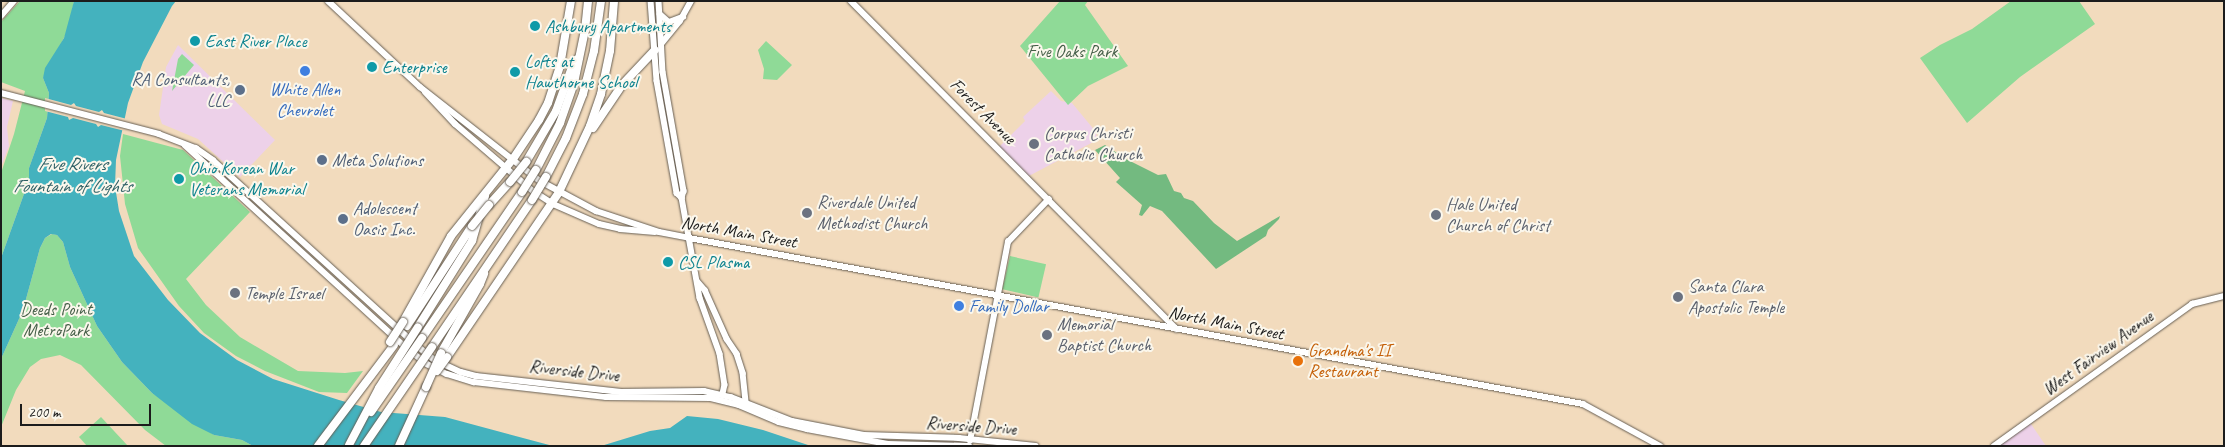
<!DOCTYPE html>
<html>
<head>
<meta charset="utf-8">
<style>
  body { margin:0 }
  #map { position:relative; width:2225px; height:447px; overflow:hidden; background:#f2dbbd; font-family:Caveat,sans-serif }
  div>[style] { position:absolute }
  [style*='--x'] { left:calc(var(--x)*1px); top:calc(var(--y)*1px); width:calc(var(--w)*1px); rotate:calc(var(--a)*1deg) }
  .built>* { inset:0; background:#edd1e9 }
  .green>* { inset:0; background:#8fda97; transform-origin:0 0 }
  .forest>* { inset:0; background:#73ba80 }
  .water>* { inset:0; background:#44b2be }
  .pier>* { inset:0; background:#f2dbbd }
  .roads { filter:drop-shadow(0 0 1px #675f54) drop-shadow(0 0 1px #675f54) }
  .secondary>* { height:5.5px; margin:-2.75px; padding:0 2.75px; transform-origin:2.75px; border-radius:2.75px; background:#fff }
  .primary>* { height:6px; margin:-3px; padding:0 3px; transform-origin:3px; border-radius:3px; background:#fff }
  .highway>* { height:8px; margin:-4px; padding:0 4px; transform-origin:4px; border-radius:4px; background:#fff }
  .bridges { filter:drop-shadow(0 0 1px #675f54) drop-shadow(0 0 1px #675f54) }
  .highway-bridge>* { height:8px; margin:-4px; padding:0 4px; transform-origin:4px; border-radius:4px; background:#fff }
  .dots>* { width:14px; height:14px; translate:-50% -50%; box-sizing:border-box; border:2px solid #fbf7ec; border-radius:50% }
  span { translate:-50% -50%; white-space:nowrap; text-align:center; line-height:1.15; -webkit-text-stroke:4px #fbf7ec; paint-order:stroke }
  .culture-label { font-size:18px; color:#0d838f }
  .left { translate:0 -50%; text-align:left }
  .park-label { font-size:18px; color:#445e47 }
  .service-label { font-size:18px; color:#4e5e75 }
  .right { translate:-100% -50%; text-align:right }
  .shop-label { font-size:18px; color:#366cbe }
  .street-label { font-size:18px; color:#1c1c1c }
  .worship-label { font-size:18px; color:#5b616d }
  .food-label { font-size:18px; color:#c56008 }
  .water-label { font-size:19px; color:#2e6065; font-style:italic }
  .frame { position:absolute; inset:0; border:2px solid #1c1c1c; pointer-events:none }
  .scale { position:absolute; left:20px; top:404px; width:131px; height:22px; box-sizing:border-box; border:2px solid #1c1c1c; border-top:0; padding-left:6px; font-size:15px; line-height:18px; white-space:nowrap; color:#1c1c1c; -webkit-text-stroke:4px #fbf7ec; paint-order:stroke }
</style>
</head>
<body>
<div id="map">
  <div class="built">
    <i style="clip-path:polygon(178px 45px,275px 140px,240px 177px,198px 139px,162px 124px,159px 115px,166px 67px)"></i>
    <i style="clip-path:polygon(1051px 91px,1061px 101px,1072px 103px,1096px 132px,1097px 140px,1027px 177px,998px 148px,1025px 121px,1023px 117px)"></i>
    <i style="clip-path:polygon(1px 98px,13px 101px,7px 127px,9px 146px,1px 167px)"></i>
    <i style="clip-path:polygon(2029px 421px,2046px 446px,1994px 446px)"></i>
  </div>
  <div class="green">
    <i style="clip-path:polygon(20px 1px,74px 1px,68px 30px,43px 78px,49px 93px,47px 118px,29px 168px,29px 180px,1px 258px,1px 173px,14px 134px,25px 91px,1px 82px,1px 22px)"></i>
    <i style="clip-path:polygon(1060px 1px,1088px 1px,1085px 5px,1128px 66px,1088px 86px,1068px 105px,1020px 46px)"></i>
    <i style="clip-path:polygon(2011px 1px,2079px 1px,2095px 24px,2020px 77px,1967px 123px,1920px 58px,1940px 45px,1972px 29px)"></i>
    <i style="clip-path:polygon(766px 41px,792px 65px,777px 80px,763px 79px,764px 69px,758px 50px)"></i>
    <i style="clip-path:polygon(182px 54px,194px 65px,172px 91px,178px 59px)"></i>
    <i style="clip-path:polygon(123px 134px,183px 150px,250px 212px,186px 279px,206px 305px,240px 337px,298px 371px,345px 373px,363px 371px,347px 393px,319px 392px,265px 371px,236px 356px,204px 333px,179px 306px,138px 248px,125px 204px,120px 156px)"></i>
    <i style="clip-path:polygon(52px 234px,57px 235px,63px 242px,70px 267px,97px 326px,122px 362px,152px 393px,214px 435px,242px 440px,253px 446px,166px 446px,145px 430px,81px 365px,60px 355px,41px 359px,30px 367px,16px 390px,1px 427px,1px 359px,23px 310px,40px 248px,45px 238px)"></i>
    <i style="left:1010px;top:256px;width:37px;height:34px;rotate:13deg"></i>
    <i style="clip-path:polygon(101px 417px,128px 446px,87px 446px,79px 437px)"></i>
  </div>
  <div class="forest">
    <i style="clip-path:polygon(1105px 145px,1126px 159px,1158px 175px,1166px 174px,1174px 191px,1181px 193px,1184px 198px,1193px 201px,1214px 223px,1237px 241px,1280px 216px,1279px 219px,1268px 230px,1266px 236px,1216px 269px,1162px 211px,1150px 206px,1142px 216px,1139px 215px,1142px 205px,1116px 182px,1120px 178px,1095px 150px)"></i>
  </div>
  <div class="water">
    <i style="clip-path:polygon(74px 1px,176px 1px,172px 6px,143px 62px,128px 103px,116px 160px,115px 186px,119px 211px,134px 256px,168px 300px,200px 333px,237px 360px,273px 379px,339px 400px,381px 412px,445px 417px,553px 446px,253px 446px,242px 440px,214px 435px,192px 424px,152px 393px,122px 362px,97px 326px,70px 267px,63px 242px,57px 235px,51px 234px,45px 238px,40px 248px,23px 310px,1px 359px,1px 258px,29px 180px,29px 168px,47px 118px,49px 93px,43px 78px,45px 68px,64px 38px)"></i>
    <i style="clip-path:polygon(687px 416px,718px 419px,763px 430px,811px 446px,601px 446px,650px 431px,670px 428px)"></i>
  </div>
  <div class="pier">
    <i style="clip-path:polygon(45px 98px,71px 105px,74px 103px,76px 106px,99px 112px,102px 110px,104px 113px,127px 119px,125px 131px,101px 125px,98px 127px,96px 124px,73px 118px,69px 120px,68px 117px,45px 111px)"></i>
  </div>
  <div class="roads">
    <div class="secondary">
      <i style="--x:651;--y:1;--w:80;--a:85.7"></i>
      <i style="--x:657;--y:81;--w:114;--a:79.9"></i>
      <i style="--x:677;--y:193;--w:7;--a:45"></i>
      <i style="--x:659;--y:1;--w:71;--a:86.8"></i>
      <i style="--x:663;--y:72;--w:121;--a:80"></i>
      <i style="--x:684;--y:191;--w:7;--a:106"></i>
      <i style="--x:682;--y:198;--w:102;--a:79.8"></i>
      <i style="--x:700;--y:298;--w:59;--a:70.3"></i>
      <i style="--x:720;--y:354;--w:31;--a:81"></i>
      <i style="--x:725;--y:385;--w:9;--a:103"></i>
      <i style="--x:851;--y:1;--w:462;--a:45.2"></i>
      <i style="--x:660;--y:14;--w:12;--a:42"></i>
      <i style="--x:669;--y:22;--w:15;--a:-20"></i>
      <i style="--x:1;--y:16;--w:20;--a:-49"></i>
      <i style="--x:662;--y:43;--w:28;--a:-51"></i>
      <i style="--x:680;--y:21;--w:23;--a:-61"></i>
      <i style="--x:1;--y:93;--w:163;--a:14.5"></i>
      <i style="--x:159;--y:134;--w:40;--a:21"></i>
      <i style="--x:196;--y:148;--w:21;--a:35"></i>
      <i style="--x:213;--y:160;--w:273;--a:42.3"></i>
      <i style="--x:415;--y:344;--w:26;--a:39"></i>
      <i style="--x:435;--y:360;--w:29;--a:25"></i>
      <i style="--x:461;--y:372;--w:16;--a:15"></i>
      <i style="--x:476;--y:376;--w:146;--a:6.3"></i>
      <i style="--x:621;--y:392;--w:83;--a:-0.7"></i>
      <i style="--x:704;--y:391;--w:28;--a:13"></i>
      <i style="--x:731;--y:397;--w:66;--a:21.5"></i>
      <i style="--x:792;--y:421;--w:73;--a:11"></i>
      <i style="--x:864;--y:435;--w:95;--a:1.8"></i>
      <i style="--x:959;--y:438;--w:77;--a:5.9"></i>
      <i style="--x:185;--y:145;--w:302;--a:42.5"></i>
      <i style="--x:408;--y:349;--w:24;--a:38"></i>
      <i style="--x:427;--y:364;--w:22;--a:27"></i>
      <i style="--x:447;--y:374;--w:28;--a:17"></i>
      <i style="--x:474;--y:382;--w:133;--a:6.5"></i>
      <i style="--x:606;--y:397;--w:105;--a:0.5"></i>
      <i style="--x:711;--y:398;--w:29;--a:14"></i>
      <i style="--x:739;--y:405;--w:43;--a:23"></i>
      <i style="--x:779;--y:422;--w:29;--a:14"></i>
      <i style="--x:807;--y:429;--w:82;--a:10.5"></i>
      <i style="--x:888;--y:444;--w:81;--a:1.4"></i>
      <i style="--x:698;--y:282;--w:11;--a:49"></i>
      <i style="--x:705;--y:290;--w:54;--a:65.8"></i>
      <i style="--x:727;--y:339;--w:18;--a:56"></i>
      <i style="--x:737;--y:354;--w:20;--a:72"></i>
      <i style="--x:743;--y:373;--w:29;--a:84"></i>
      <i style="--x:970;--y:441;--w:203;--a:-79.2"></i>
      <i style="--x:1008;--y:242;--w:59;--a:-46.4"></i>
      <i style="--x:1994;--y:446;--w:244;--a:-35.6"></i>
      <i style="--x:2192;--y:304;--w:33;--a:-14"></i>
    </div>
    <div class="primary">
      <i style="--x:328;--y:1;--w:126;--a:43.1"></i>
      <i style="--x:420;--y:87;--w:152;--a:38.1"></i>
      <i style="--x:540;--y:181;--w:64;--a:28.2"></i>
      <i style="--x:596;--y:211;--w:66;--a:18.4"></i>
      <i style="--x:659;--y:232;--w:31;--a:11"></i>
      <i style="--x:689;--y:238;--w:909;--a:10.52"></i>
      <i style="--x:1583;--y:404;--w:88;--a:28.6"></i>
      <i style="--x:425;--y:92;--w:44;--a:46.8"></i>
      <i style="--x:455;--y:124;--w:103;--a:40.7"></i>
      <i style="--x:533;--y:191;--w:24;--a:33"></i>
      <i style="--x:553;--y:204;--w:50;--a:23.5"></i>
      <i style="--x:599;--y:224;--w:22;--a:13"></i>
      <i style="--x:620;--y:229;--w:35;--a:5"></i>
    </div>
    <div class="highway">
      <i style="--x:593;--y:128;--w:52;--a:-56"></i>
      <i style="--x:622;--y:85;--w:48;--a:-46.7"></i>
      <i style="--x:526;--y:162;--w:59;--a:-59.5"></i>
      <i style="--x:556;--y:111;--w:47;--a:-70"></i>
      <i style="--x:572;--y:67;--w:9;--a:-58"></i>
      <i style="--x:536;--y:170;--w:53;--a:-62.9"></i>
      <i style="--x:560;--y:123;--w:42;--a:-70.7"></i>
      <i style="--x:574;--y:83;--w:54;--a:-78.3"></i>
      <i style="--x:585;--y:30;--w:29;--a:-84"></i>
      <i style="--x:546;--y:177;--w:44;--a:-62.9"></i>
      <i style="--x:566;--y:138;--w:47;--a:-68.9"></i>
      <i style="--x:583;--y:94;--w:44;--a:-75.7"></i>
      <i style="--x:594;--y:51;--w:50;--a:-82"></i>
      <i style="--x:489;--y:205;--w:31;--a:-48"></i>
      <i style="--x:403;--y:322;--w:98;--a:-60.8"></i>
      <i style="--x:451;--y:236;--w:99;--a:-51.2"></i>
      <i style="--x:513;--y:159;--w:47;--a:-56.3"></i>
      <i style="--x:539;--y:120;--w:19;--a:-62"></i>
      <i style="--x:548;--y:103;--w:39;--a:-72"></i>
      <i style="--x:560;--y:66;--w:66;--a:-80.4"></i>
      <i style="--x:407;--y:326;--w:119;--a:-57"></i>
      <i style="--x:418;--y:327;--w:102;--a:-57.9"></i>
      <i style="--x:472;--y:241;--w:47;--a:-73.9"></i>
      <i style="--x:422;--y:338;--w:177;--a:-55.6"></i>
      <i style="--x:432;--y:347;--w:178;--a:-55.8"></i>
      <i style="--x:441;--y:353;--w:79;--a:-60.5"></i>
      <i style="--x:480;--y:284;--w:11;--a:-68"></i>
      <i style="--x:447;--y:357;--w:199;--a:-55.8"></i>
      <i style="--x:559;--y:192;--w:73;--a:-64.8"></i>
      <i style="--x:590;--y:126;--w:34;--a:-71"></i>
      <i style="--x:601;--y:94;--w:44;--a:-78.2"></i>
      <i style="--x:610;--y:51;--w:50;--a:-85.4"></i>
      <i style="--x:318;--y:446;--w:126;--a:-53"></i>
      <i style="--x:399;--y:446;--w:65;--a:-65.4"></i>
    </div>
  </div>
  <div class="bridges">
    <div class="highway-bridge">
      <i style="--x:510;--y:182;--w:26;--a:-51"></i>
      <i style="--x:522;--y:192;--w:26;--a:-58"></i>
      <i style="--x:532;--y:200;--w:27;--a:-59"></i>
      <i style="--x:472;--y:226;--w:27;--a:-51"></i>
      <i style="--x:390;--y:342;--w:24;--a:-57"></i>
      <i style="--x:437;--y:371;--w:17;--a:-54"></i>
      <i style="--x:426;--y:387;--w:37;--a:-66"></i>
      <i style="--x:371;--y:412;--w:90;--a:-55.4"></i>
      <i style="--x:349;--y:445;--w:64;--a:-62.2"></i>
      <i style="--x:379;--y:388;--w:72;--a:-57.4"></i>
      <i style="--x:364;--y:446;--w:120;--a:-55.5"></i>
    </div>
  </div>
  <div class="dots">
    <i style="left:535px;top:26px;background:#0f9aa8"></i>
    <i style="left:195px;top:41px;background:#0f9aa8"></i>
    <i style="left:372px;top:67px;background:#0f9aa8"></i>
    <i style="left:305px;top:71px;background:#3f7fe0"></i>
    <i style="left:515px;top:72px;background:#0f9aa8"></i>
    <i style="left:240px;top:90px;background:#5c6f8a"></i>
    <i style="left:1034px;top:144px;background:#6b7280"></i>
    <i style="left:322px;top:160px;background:#5c6f8a"></i>
    <i style="left:179px;top:179px;background:#0f9aa8"></i>
    <i style="left:807px;top:213px;background:#6b7280"></i>
    <i style="left:1436px;top:215px;background:#6b7280"></i>
    <i style="left:343px;top:219px;background:#5c6f8a"></i>
    <i style="left:668px;top:262px;background:#0f9aa8"></i>
    <i style="left:235px;top:293px;background:#6b7280"></i>
    <i style="left:1678px;top:297px;background:#6b7280"></i>
    <i style="left:959px;top:306px;background:#3f7fe0"></i>
    <i style="left:1047px;top:335px;background:#6b7280"></i>
    <i style="left:1298px;top:361px;background:#e8710a"></i>
  </div>
  <div class="culture-label">
    <span class="left" style="left:545px;top:26px">Ashbury Apartments</span>
    <span class="left" style="left:205px;top:41px">East River Place</span>
    <span class="left" style="left:525px;top:72px">Lofts at<br>Hawthorne School</span>
    <span class="left" style="left:382px;top:67px">Enterprise</span>
    <span class="left" style="left:189px;top:179px">Ohio Korean War<br>Veterans Memorial</span>
    <span class="left" style="left:678px;top:262px">CSL Plasma</span>
  </div>
  <div class="park-label">
    <span style="left:1072px;top:51px">Five Oaks Park</span>
    <span style="left:56px;top:320px">Deeds Point<br>MetroPark</span>
  </div>
  <div class="service-label">
    <span class="right" style="left:230px;top:90px">RA Consultants,<br>LLC</span>
    <span class="left" style="left:332px;top:160px">Meta Solutions</span>
    <span class="left" style="left:353px;top:219px">Adolescent<br>Oasis Inc.</span>
  </div>
  <div class="shop-label">
    <span style="left:305px;top:100px">White Allen<br>Chevrolet</span>
    <span class="left" style="left:969px;top:306px">Family Dollar</span>
  </div>
  <div class="street-label">
    <span style="left:983px;top:111px;rotate:45deg">Forest Avenue</span>
    <span style="left:739px;top:232px;rotate:10deg">North Main Street</span>
    <span style="left:1226px;top:323px;rotate:11deg">North Main Street</span>
    <span style="left:2098px;top:353px;rotate:-36deg">West Fairview Avenue</span>
    <span style="left:574px;top:371px;rotate:6deg">Riverside Drive</span>
    <span style="left:971px;top:426px;rotate:4deg">Riverside Drive</span>
  </div>
  <div class="worship-label">
    <span class="left" style="left:1044px;top:144px">Corpus Christi<br>Catholic Church</span>
    <span class="left" style="left:817px;top:213px">Riverdale United<br>Methodist Church</span>
    <span class="left" style="left:1446px;top:215px">Hale United<br>Church of Christ</span>
    <span class="left" style="left:1688px;top:297px">Santa Clara<br>Apostolic Temple</span>
    <span class="left" style="left:245px;top:293px">Temple Israel</span>
    <span class="left" style="left:1057px;top:335px">Memorial<br>Baptist Church</span>
  </div>
  <div class="food-label">
    <span class="left" style="left:1308px;top:361px">Grandma's II<br>Restaurant</span>
  </div>
  <div class="water-label">
    <span style="left:72px;top:176px">Five Rivers<br>Fountain of Lights</span>
  </div>
  <div class="frame"></div>
  <div class="scale">200 m</div>
</div>
</body>
</html>
